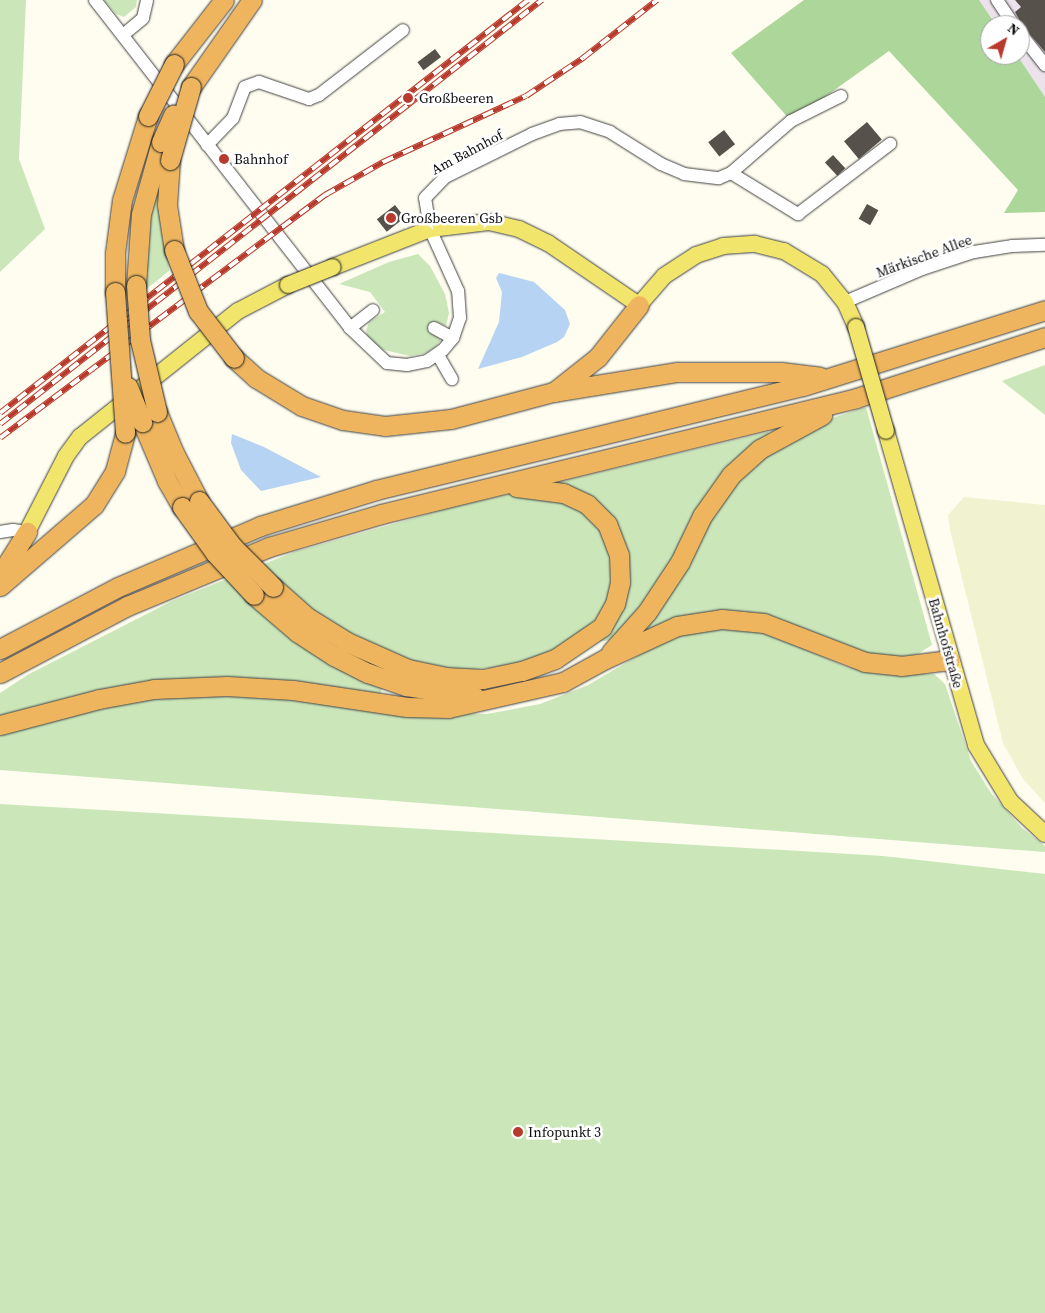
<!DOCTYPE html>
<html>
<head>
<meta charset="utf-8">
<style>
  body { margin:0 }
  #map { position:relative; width:1045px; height:1313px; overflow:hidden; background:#fefdef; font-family:"Source Serif 4",serif }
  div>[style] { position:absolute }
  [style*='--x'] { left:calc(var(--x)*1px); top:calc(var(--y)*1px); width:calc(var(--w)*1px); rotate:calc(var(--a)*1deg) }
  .industrial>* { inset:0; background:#ece2ec }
  .farmland>* { inset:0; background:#f1f3d0 }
  .green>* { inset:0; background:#cbe7ba }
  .forest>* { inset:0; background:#add79a }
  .water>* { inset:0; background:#b6d3f3 }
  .building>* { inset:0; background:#56514a; transform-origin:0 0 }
  .roads { filter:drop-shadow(0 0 1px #414141) drop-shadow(0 0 1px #414141) }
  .minor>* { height:12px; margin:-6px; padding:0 6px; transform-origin:6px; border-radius:6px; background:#fff }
  .major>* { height:16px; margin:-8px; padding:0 8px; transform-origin:8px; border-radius:8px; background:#f2e56b }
  .highway>* { height:19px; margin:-9.5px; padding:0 9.5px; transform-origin:9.5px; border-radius:9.5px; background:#eeb55e }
  .rail>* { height:5.5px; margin-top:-2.75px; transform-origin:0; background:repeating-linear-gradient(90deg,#fff 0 11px,#b83a2c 0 22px); box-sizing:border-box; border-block:1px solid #b83a2c }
  .bridges { filter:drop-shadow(0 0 1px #1f1f1f) drop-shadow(0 0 1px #1f1f1f) }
  .major-bridge>* { height:16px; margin:-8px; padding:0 8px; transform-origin:8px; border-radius:8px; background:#f2e56b }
  .highway-bridge>* { height:19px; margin:-9.5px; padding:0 9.5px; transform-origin:9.5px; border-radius:9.5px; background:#eeb55e }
  .dots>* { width:14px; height:14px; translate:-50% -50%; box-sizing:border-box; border:2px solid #fff; border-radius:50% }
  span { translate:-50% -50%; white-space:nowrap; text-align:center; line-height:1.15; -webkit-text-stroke:5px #fff; paint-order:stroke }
  .poi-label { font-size:14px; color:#0e0e0e }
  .left { translate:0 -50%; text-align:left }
  .street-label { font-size:14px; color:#0e0e0e }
  .north { position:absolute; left:980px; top:15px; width:50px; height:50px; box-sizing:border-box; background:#fff; border:1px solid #9f9f9f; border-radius:50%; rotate:38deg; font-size:14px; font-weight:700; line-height:20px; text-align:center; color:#0e0e0e }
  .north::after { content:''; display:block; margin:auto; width:18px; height:22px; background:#b83a2c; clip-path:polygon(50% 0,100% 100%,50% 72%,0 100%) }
</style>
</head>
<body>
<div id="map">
  <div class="industrial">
    <i style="clip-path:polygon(979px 0,1045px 0,1045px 97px,1017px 55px,1020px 55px,1020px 25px,996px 25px)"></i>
  </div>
  <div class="farmland">
    <i style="clip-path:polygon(964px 497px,1045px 505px,1045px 803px,1023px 779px,1003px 743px,950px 530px,948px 515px)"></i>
  </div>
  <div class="green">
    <i style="clip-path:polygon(0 0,26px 0,19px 159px,45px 229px,0 272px)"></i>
    <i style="clip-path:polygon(104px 0,137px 0,136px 7px,124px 17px,116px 14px)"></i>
    <i style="clip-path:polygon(160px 162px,169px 271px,145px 290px,143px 257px,148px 213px)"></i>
    <i style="clip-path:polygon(418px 254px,430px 266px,445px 294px,449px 313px,446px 326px,437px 322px,433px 331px,441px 340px,435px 347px,426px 353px,410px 356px,384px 350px,369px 342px,366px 331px,369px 322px,385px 312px,370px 292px,339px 284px,389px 262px)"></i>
    <i style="clip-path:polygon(1045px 365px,1045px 415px,1002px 381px)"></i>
    <i style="clip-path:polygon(866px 407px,932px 645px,913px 657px,877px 657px,773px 617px,729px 611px,634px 636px,604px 641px,575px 639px,518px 666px,460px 670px,396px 658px,380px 694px,282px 683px,189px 682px,0 719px,0 693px,29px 674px,172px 601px,294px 552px,446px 509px,767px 432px,787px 438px,817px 423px)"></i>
    <i style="clip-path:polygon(725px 626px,759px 630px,847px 667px,878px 673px,934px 674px,945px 684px,971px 761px,991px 793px,1022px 828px,1045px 846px,1045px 852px,0 770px,0 731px,103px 705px,188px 695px,283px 696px,425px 712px,487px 714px,540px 704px,588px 685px,677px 633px)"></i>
    <i style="clip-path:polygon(0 804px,883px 856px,1045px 874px,1045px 1313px,0 1313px)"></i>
  </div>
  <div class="forest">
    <i style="clip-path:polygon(804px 0,979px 0,996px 25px,990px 25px,990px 55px,1017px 55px,1045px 97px,1045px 212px,1004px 213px,1018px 190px,889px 51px,791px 121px,731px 53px)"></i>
  </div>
  <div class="water">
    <i style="clip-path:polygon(499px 273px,534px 282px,565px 310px,570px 324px,564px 337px,557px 342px,522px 357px,478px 369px,499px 322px,502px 292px,496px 278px)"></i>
    <i style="clip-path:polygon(232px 434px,264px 447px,321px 477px,261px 491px,241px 470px,231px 443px)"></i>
  </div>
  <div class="building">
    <i style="clip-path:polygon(1015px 0,1045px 0,1045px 52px,1022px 25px,1015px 12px,1021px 7px)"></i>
    <i style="left:435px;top:49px;width:10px;height:22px;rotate:53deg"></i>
    <i style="left:867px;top:122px;width:23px;height:30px;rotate:50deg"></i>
    <i style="left:724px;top:130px;width:18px;height:20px;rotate:52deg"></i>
    <i style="left:833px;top:155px;width:18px;height:11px;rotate:47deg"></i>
    <i style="left:867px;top:204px;width:13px;height:17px;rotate:29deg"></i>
    <i style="left:395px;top:205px;width:16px;height:23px;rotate:52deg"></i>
  </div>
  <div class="roads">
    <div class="minor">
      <i style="--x:95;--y:0;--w:415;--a:52.1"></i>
      <i style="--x:350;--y:328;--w:51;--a:43.4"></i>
      <i style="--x:387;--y:363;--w:20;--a:6"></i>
      <i style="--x:407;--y:365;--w:20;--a:-11"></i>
      <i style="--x:427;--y:361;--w:19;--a:-35"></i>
      <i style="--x:443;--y:350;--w:16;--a:-50"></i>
      <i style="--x:453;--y:338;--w:21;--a:-71"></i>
      <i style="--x:460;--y:318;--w:27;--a:-94"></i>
      <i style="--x:458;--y:291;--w:68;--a:-114.3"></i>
      <i style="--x:430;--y:229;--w:31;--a:-99"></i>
      <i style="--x:425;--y:198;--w:29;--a:-46"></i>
      <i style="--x:445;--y:177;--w:97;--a:-26.3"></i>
      <i style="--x:532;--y:134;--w:29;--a:-20"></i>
      <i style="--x:559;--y:124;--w:21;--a:-5"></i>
      <i style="--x:580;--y:122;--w:32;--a:18"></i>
      <i style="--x:610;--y:132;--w:60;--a:32.1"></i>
      <i style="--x:661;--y:164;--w:25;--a:23"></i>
      <i style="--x:684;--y:174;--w:35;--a:7"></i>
      <i style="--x:719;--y:178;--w:13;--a:-23"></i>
      <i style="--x:731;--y:173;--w:79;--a:-40.9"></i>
      <i style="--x:791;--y:121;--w:56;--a:-26.6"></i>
      <i style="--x:997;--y:0;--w:30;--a:56"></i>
      <i style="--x:1020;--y:33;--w:41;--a:52"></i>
      <i style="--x:123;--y:35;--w:26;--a:-40"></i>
      <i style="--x:143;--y:18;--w:18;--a:-77"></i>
      <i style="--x:207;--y:145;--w:37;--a:-46"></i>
      <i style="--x:233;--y:118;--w:33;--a:-69"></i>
      <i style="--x:245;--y:87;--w:15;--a:-20"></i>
      <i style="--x:259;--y:82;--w:53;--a:18.8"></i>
      <i style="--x:309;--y:99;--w:11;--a:-22"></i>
      <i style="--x:319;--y:95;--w:106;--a:-37.7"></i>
      <i style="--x:731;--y:173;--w:79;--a:31.5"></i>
      <i style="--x:798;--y:214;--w:116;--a:-37.3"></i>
      <i style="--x:845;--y:302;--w:84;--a:-23.2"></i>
      <i style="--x:922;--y:269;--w:55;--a:-18.1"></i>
      <i style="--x:974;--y:252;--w:38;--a:-9"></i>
      <i style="--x:1012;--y:246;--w:33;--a:-2"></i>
      <i style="--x:350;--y:328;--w:29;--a:-38"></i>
      <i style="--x:434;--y:328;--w:21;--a:28"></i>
      <i style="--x:438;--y:355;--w:28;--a:60"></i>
      <i style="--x:0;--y:532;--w:13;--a:-9"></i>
      <i style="--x:13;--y:530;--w:14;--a:8"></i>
    </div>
    <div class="major">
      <i style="--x:333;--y:267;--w:104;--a:-21.4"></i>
      <i style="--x:430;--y:229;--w:59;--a:-6.8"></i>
      <i style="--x:489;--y:222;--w:31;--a:13"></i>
      <i style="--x:519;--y:229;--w:32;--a:26"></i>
      <i style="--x:548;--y:243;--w:110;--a:34.3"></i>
      <i style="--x:639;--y:305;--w:38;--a:-49"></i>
      <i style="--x:664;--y:276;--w:38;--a:-33"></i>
      <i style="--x:696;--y:255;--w:28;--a:-18"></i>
      <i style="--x:723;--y:246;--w:32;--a:-4"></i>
      <i style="--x:755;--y:244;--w:30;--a:14"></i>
      <i style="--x:784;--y:251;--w:44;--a:31.2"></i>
      <i style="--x:822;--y:274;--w:36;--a:51"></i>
      <i style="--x:845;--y:302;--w:27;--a:66"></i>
      <i style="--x:886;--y:431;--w:327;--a:74"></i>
      <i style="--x:976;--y:745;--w:66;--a:58.7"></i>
      <i style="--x:1010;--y:801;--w:48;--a:43.3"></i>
      <i style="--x:27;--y:532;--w:85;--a:-62.8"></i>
      <i style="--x:66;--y:456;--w:24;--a:-54"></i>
      <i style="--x:80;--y:437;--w:202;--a:-38.6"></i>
      <i style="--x:238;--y:311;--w:56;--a:-27.5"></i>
    </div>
    <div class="highway">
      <i style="--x:174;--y:64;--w:81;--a:-52"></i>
      <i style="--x:191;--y:87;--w:106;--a:-55"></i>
      <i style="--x:170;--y:160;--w:45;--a:93.8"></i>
      <i style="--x:167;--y:205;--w:46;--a:81.2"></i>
      <i style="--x:136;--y:285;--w:71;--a:-86"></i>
      <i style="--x:141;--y:214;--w:75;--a:-74.5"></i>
      <i style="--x:115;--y:292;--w:39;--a:-90"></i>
      <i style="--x:115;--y:253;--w:53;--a:-82.5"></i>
      <i style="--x:122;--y:200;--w:88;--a:-72.8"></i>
      <i style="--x:234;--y:358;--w:30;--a:42"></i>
      <i style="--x:256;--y:378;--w:54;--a:31.3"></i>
      <i style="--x:302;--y:406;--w:43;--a:18.9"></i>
      <i style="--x:343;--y:420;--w:42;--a:8.1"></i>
      <i style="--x:385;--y:426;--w:66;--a:-6.1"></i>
      <i style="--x:451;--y:419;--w:106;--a:-14.8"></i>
      <i style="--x:553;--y:392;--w:126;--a:-9.2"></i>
      <i style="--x:677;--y:372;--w:104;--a:0"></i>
      <i style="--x:781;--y:372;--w:39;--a:7"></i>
      <i style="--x:554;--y:392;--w:56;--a:-38.5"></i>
      <i style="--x:598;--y:357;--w:66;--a:-51.7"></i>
      <i style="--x:157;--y:412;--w:44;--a:67.5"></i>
      <i style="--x:174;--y:453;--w:54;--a:62.5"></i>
      <i style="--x:142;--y:422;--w:64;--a:67"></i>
      <i style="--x:167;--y:481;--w:30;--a:60"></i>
      <i style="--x:0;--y:575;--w:51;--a:-57.9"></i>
      <i style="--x:0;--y:586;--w:124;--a:-40.8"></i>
      <i style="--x:94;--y:505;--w:40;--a:-58"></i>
      <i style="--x:115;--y:471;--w:39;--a:-75"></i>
      <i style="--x:273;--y:587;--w:45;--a:41.4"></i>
      <i style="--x:307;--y:617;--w:47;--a:32"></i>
      <i style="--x:347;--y:642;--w:67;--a:23.9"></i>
      <i style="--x:408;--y:669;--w:38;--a:12"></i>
      <i style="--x:445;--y:677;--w:38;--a:3"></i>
      <i style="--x:483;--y:679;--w:40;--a:-12"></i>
      <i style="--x:522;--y:671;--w:35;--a:-20"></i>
      <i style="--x:555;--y:659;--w:57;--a:-34.2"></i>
      <i style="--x:602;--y:627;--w:26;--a:-61"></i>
      <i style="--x:615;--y:604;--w:23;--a:-77"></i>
      <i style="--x:620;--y:582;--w:27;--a:-92"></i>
      <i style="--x:619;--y:555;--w:33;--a:-111"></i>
      <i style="--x:607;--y:524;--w:28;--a:-135"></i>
      <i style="--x:587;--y:504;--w:26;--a:-155"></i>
      <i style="--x:563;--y:493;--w:47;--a:-172.7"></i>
      <i style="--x:254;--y:595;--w:57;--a:40.7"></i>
      <i style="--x:297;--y:632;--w:44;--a:33"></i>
      <i style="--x:334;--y:656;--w:38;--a:27"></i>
      <i style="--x:368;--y:673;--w:40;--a:18.9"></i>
      <i style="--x:406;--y:686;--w:69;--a:8.4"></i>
      <i style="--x:0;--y:649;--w:133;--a:-27.7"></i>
      <i style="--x:118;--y:587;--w:155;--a:-23.2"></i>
      <i style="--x:260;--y:526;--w:121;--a:-17.2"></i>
      <i style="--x:376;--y:490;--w:439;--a:-13.7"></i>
      <i style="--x:803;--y:386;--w:254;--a:-17.4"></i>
      <i style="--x:611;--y:652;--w:54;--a:-48"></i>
      <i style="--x:647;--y:612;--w:60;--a:-56.6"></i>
      <i style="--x:680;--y:562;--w:51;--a:-64.4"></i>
      <i style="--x:702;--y:516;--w:50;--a:-54.7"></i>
      <i style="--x:731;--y:475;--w:39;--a:-42"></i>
      <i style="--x:760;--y:449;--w:71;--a:-28.7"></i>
      <i style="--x:0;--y:673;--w:144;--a:-27.8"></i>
      <i style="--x:127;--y:606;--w:154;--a:-22.6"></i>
      <i style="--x:269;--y:547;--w:117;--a:-16.4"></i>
      <i style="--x:381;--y:514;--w:489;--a:-13.7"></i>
      <i style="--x:856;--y:398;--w:199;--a:-17.9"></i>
      <i style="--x:0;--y:725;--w:102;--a:-14.7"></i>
      <i style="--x:99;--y:699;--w:56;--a:-10.3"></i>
      <i style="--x:154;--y:689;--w:73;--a:-2.4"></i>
      <i style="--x:227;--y:686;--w:66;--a:3.5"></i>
      <i style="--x:293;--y:690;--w:115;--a:8.5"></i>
      <i style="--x:407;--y:707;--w:41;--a:1.4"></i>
      <i style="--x:448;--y:708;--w:118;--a:-12.7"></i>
      <i style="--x:563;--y:682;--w:48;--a:-28.7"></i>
      <i style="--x:605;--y:659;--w:79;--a:-24.6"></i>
      <i style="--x:677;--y:626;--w:46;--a:-8.8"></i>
      <i style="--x:722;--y:619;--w:42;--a:5.4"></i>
      <i style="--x:764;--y:623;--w:108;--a:21.1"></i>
      <i style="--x:865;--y:662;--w:36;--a:6"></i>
      <i style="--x:901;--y:666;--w:49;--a:-7"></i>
    </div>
  </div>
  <div class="rail">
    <i style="--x:0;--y:413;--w:670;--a:-38.03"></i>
    <i style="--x:0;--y:424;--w:688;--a:-38.04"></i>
    <i style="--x:0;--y:438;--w:406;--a:-36.8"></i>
    <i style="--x:325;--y:195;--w:67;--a:-29.6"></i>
    <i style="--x:383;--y:162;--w:157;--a:-24.8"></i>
    <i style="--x:526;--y:96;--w:69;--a:-33.7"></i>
    <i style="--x:583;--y:58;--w:94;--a:-38.1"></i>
  </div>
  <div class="bridges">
    <div class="major-bridge">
      <i style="--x:288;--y:285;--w:48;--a:-21.8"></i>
      <i style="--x:856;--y:327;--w:108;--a:73.9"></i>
    </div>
    <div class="highway-bridge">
      <i style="--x:148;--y:116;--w:58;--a:-63.4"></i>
      <i style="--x:161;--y:142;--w:30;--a:-66"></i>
      <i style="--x:170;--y:160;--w:76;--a:-74"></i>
      <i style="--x:174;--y:250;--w:66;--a:68.5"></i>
      <i style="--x:198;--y:311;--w:59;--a:52.5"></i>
      <i style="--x:136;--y:285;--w:55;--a:85.8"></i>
      <i style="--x:140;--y:340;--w:74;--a:76.7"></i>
      <i style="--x:115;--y:292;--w:141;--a:85.9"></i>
      <i style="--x:128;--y:387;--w:38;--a:68"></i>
      <i style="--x:199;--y:501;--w:56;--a:53.7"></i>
      <i style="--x:232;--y:546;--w:58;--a:45"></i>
      <i style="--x:182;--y:507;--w:57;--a:54.3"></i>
      <i style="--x:215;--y:553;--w:57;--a:47.1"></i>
    </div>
  </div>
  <div class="dots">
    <i style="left:408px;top:98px;background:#b83a2c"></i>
    <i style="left:224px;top:159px;background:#b83a2c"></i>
    <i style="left:391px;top:218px;background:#b83a2c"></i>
    <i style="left:518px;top:1132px;background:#b83a2c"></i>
  </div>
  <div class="poi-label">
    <span class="left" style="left:419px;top:98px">Großbeeren</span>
    <span class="left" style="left:234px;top:159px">Bahnhof</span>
    <span class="left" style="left:401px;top:218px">Großbeeren Gsb</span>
    <span class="left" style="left:528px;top:1132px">Infopunkt 3</span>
  </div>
  <div class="street-label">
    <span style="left:467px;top:152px;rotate:-28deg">Am Bahnhof</span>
    <span style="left:924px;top:256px;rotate:-20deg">Märkische Allee</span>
    <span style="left:946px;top:643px;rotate:74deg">Bahnhofstraße</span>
  </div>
  <div class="north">N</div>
</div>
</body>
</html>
